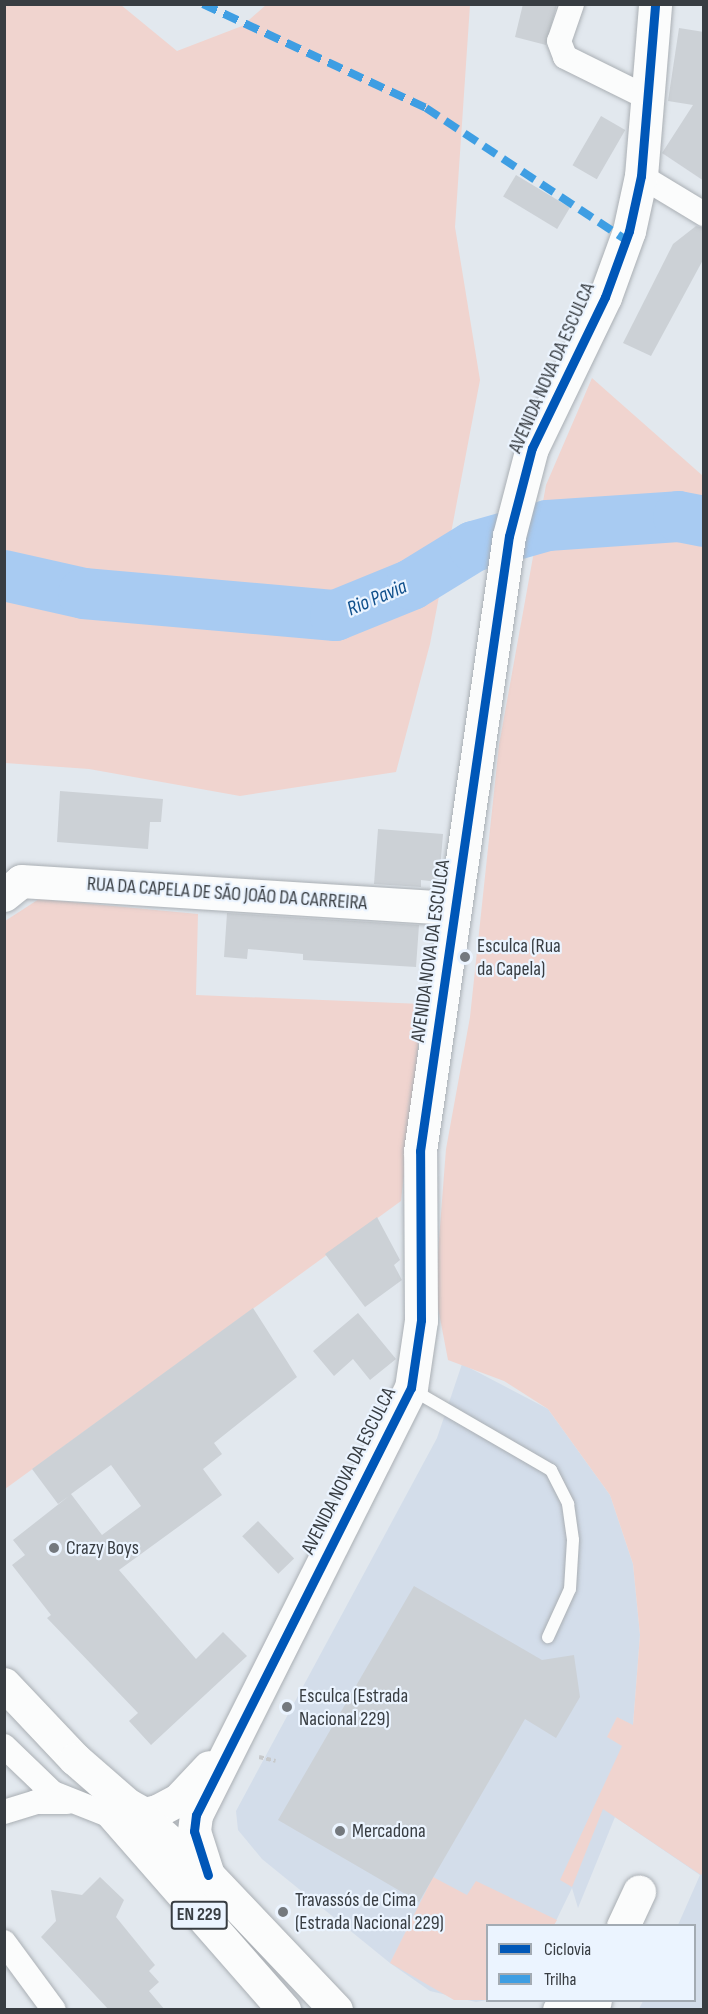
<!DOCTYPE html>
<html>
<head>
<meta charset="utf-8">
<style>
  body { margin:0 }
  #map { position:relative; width:708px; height:2014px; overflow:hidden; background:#e2e8ee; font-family:"Sofia Sans Condensed",sans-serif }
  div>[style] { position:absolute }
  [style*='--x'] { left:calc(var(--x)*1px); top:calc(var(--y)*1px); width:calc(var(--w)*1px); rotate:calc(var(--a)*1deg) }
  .built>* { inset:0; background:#d3ddea }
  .green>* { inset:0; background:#f0d4cf }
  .river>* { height:51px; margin:-25.5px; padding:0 25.5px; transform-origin:25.5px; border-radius:25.5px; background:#a8cbf2 }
  .building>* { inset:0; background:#ccd1d6; transform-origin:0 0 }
  .path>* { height:4px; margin-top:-2px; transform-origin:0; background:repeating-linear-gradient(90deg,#c7c9cb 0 4.5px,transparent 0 7.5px) }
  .roads { filter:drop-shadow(0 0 2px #aaafb4) drop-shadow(0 0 2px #aaafb4) }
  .lane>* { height:12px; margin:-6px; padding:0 6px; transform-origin:6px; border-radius:6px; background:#fbfcfc }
  .street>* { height:24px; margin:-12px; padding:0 12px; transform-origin:12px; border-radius:12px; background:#fbfcfc }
  .secondary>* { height:33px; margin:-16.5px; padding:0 16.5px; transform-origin:16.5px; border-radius:16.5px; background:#fbfcfc }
  .primary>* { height:33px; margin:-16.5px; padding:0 16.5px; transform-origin:16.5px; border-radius:16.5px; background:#fbfcfc }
  .quiet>* { height:8px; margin-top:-4px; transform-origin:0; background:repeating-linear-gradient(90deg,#3e9ee3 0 15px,transparent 0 23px) }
  .cycleway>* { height:9px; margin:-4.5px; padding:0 4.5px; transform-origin:4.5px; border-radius:4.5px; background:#0057b8 }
  .dots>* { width:16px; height:16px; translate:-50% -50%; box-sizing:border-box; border:3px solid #ebf4ff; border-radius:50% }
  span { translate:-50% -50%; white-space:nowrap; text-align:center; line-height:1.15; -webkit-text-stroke:4.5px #ebf4ff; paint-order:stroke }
  .shield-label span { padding:2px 4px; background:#ebf4ff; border:2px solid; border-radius:4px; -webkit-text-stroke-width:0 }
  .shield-label { font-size:18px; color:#383d42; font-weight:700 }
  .street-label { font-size:20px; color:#383d42 }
  .poi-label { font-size:20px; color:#383d42 }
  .left { translate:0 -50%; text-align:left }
  .water-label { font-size:21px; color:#0f4f8b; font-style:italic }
  .frame { position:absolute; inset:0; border:6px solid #383d42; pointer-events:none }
  .legend { position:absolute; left:486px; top:1924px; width:210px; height:78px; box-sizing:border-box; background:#ebf4ff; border:2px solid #a3abb3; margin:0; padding:8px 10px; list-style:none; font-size:18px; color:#383d42 }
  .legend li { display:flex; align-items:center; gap:12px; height:30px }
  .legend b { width:30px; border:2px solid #a3abb3 }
</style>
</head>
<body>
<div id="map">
  <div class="built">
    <i style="clip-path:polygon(462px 1364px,548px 1409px,610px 1495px,633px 1564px,640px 1635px,633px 1725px,703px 1761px,703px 2009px,639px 2009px,643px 2001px,694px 2000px,694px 1926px,678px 1925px,700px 1875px,615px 1817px,578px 1908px,572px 1888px,554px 1925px,488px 1926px,487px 2000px,476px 2002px,430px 1991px,390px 1963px,262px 1859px,238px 1830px,236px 1811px,437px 1438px)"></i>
  </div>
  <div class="green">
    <i style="clip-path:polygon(4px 5px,121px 5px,177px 51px,242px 26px,266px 5px,470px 5px,455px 227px,480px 380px,430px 644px,396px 772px,240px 796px,89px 769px,5px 763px)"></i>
    <i style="clip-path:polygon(592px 378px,703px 476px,704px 1872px,701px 1875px,603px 1809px,572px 1887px,560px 1880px,622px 1746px,607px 1737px,617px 1717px,633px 1725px,640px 1635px,633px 1564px,610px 1495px,548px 1409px,504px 1381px,448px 1360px,435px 1292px,446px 1149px,470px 1017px,499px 745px,546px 485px)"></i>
    <i style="clip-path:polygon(39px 899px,198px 914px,196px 995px,423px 1004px,401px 1201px,5px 1489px,5px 921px)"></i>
    <i style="clip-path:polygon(433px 1877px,467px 1895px,476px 1881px,557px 1920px,554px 1925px,488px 1926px,487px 2000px,454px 2000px,390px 1963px)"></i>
  </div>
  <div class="river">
    <i style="--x:4;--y:575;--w:81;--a:12.8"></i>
    <i style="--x:83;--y:593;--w:253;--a:5"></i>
    <i style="--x:335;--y:615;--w:82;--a:-22.2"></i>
    <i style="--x:411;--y:584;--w:73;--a:-31.5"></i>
    <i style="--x:473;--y:546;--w:77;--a:-15.8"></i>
    <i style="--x:547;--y:525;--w:131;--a:-3.9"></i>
    <i style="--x:678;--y:516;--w:26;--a:11"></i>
  </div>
  <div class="building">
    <i style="clip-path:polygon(523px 4px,557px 4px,546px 45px,515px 37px)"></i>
    <i style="clip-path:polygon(679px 28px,704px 32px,704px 181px,662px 153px,693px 105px,668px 101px)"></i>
    <i style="left:601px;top:116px;width:28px;height:57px;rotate:30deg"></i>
    <i style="left:516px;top:175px;width:63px;height:25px;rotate:31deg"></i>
    <i style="clip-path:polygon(696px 226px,704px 228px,704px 258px,651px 356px,623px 343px,673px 244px)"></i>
    <i style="clip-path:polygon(60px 791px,163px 799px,161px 822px,150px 822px,148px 849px,57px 842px)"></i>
    <i style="clip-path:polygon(378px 829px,443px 834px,439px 882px,421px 880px,421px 887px,374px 884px)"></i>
    <i style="clip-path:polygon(227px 913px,419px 925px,416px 967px,303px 960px,303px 954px,248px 949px,247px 959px,224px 957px)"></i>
    <i style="clip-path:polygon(377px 1217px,400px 1260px,394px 1265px,402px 1280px,365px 1307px,325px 1254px)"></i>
    <i style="clip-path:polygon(evenodd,253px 1308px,297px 1377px,214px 1443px,222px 1454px,203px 1469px,222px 1495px,119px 1570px,196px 1659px,223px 1632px,247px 1656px,151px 1745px,129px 1721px,138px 1713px,47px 1618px,51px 1615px,12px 1565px,25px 1555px,13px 1540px,69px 1496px,58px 1504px,32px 1469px,253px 1308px,111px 1465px,141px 1506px,102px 1535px,71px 1494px,111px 1465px)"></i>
    <i style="clip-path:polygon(358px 1313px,396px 1359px,370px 1380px,353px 1359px,334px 1376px,313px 1351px)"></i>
    <i style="left:258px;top:1521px;width:52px;height:22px;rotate:46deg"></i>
    <i style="clip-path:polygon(414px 1586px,542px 1660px,574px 1655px,580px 1697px,556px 1738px,525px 1719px,419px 1902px,278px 1820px)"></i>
    <i style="clip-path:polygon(100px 1877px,124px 1900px,116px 1917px,155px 1965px,149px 1971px,159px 1982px,149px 1991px,165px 2010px,109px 2010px,41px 1937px,56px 1921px,51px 1890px,82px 1895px)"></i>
  </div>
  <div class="path">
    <i style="--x:259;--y:1757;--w:17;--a:13"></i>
  </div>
  <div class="roads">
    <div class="lane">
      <i style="--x:411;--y:1389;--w:162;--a:30.1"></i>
      <i style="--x:551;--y:1470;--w:38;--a:63"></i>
      <i style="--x:568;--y:1504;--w:36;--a:82"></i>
      <i style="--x:573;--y:1540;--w:49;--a:93.5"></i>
      <i style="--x:570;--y:1589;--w:53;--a:114.6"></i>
    </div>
    <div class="street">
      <i style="--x:572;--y:4;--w:39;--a:109"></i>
      <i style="--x:559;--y:41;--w:17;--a:69"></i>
      <i style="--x:565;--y:57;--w:93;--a:26.3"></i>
      <i style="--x:641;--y:176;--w:74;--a:31.1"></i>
      <i style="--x:4;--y:1746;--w:68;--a:43.8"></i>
      <i style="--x:53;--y:1793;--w:68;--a:21.6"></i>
      <i style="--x:4;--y:1812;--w:34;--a:-17"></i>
      <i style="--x:36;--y:1802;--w:31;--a:0"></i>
      <i style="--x:4;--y:1942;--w:84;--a:53.7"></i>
    </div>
    <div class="secondary">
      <i style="--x:4;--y:895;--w:22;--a:-39"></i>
      <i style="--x:21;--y:881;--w:435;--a:3.6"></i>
      <i style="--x:128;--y:1805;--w:18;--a:29"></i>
      <i style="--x:144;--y:1814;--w:13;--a:-13"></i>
      <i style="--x:157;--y:1811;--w:24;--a:-28"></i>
      <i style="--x:178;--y:1800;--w:45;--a:-46.8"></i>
      <i style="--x:208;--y:1875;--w:46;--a:-107.7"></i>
      <i style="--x:194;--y:1831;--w:16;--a:-83"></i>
      <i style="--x:196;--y:1815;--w:478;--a:-63.3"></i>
      <i style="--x:411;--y:1388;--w:69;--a:-81.6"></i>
      <i style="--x:421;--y:1320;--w:169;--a:-90.3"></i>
      <i style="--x:420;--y:1151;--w:621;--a:-81.77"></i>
      <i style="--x:509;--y:536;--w:91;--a:-75.4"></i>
      <i style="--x:532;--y:448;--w:168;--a:-64.2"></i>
      <i style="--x:605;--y:297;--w:70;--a:-70"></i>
      <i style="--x:629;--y:231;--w:56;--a:-77.7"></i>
      <i style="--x:641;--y:176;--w:173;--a:-85.3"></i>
      <i style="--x:623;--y:1926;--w:38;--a:-65"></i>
      <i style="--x:559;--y:2010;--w:12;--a:-55"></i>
      <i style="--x:592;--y:2010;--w:10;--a:-73"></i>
    </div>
    <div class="primary">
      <i style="--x:4;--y:1684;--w:103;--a:46.6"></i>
      <i style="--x:75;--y:1759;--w:176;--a:41.1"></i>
      <i style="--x:208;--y:1875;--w:186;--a:46.5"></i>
      <i style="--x:109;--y:1810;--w:266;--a:48.8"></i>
    </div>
  </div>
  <div class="quiet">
    <i style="--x:203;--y:4;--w:246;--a:25"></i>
    <i style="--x:426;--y:108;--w:240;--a:33.4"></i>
  </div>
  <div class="cycleway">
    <i style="--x:208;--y:1875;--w:46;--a:-107.7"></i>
    <i style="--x:194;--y:1831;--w:16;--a:-83"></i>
    <i style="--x:196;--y:1815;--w:478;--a:-63.3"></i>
    <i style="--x:411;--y:1388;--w:69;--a:-81.6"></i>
    <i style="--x:421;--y:1320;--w:169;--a:-90.3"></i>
    <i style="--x:420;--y:1151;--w:621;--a:-81.77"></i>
    <i style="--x:509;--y:536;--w:91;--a:-75.4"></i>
    <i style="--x:532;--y:448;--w:168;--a:-64.2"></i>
    <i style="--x:605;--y:297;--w:70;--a:-70"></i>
    <i style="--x:629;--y:231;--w:56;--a:-77.7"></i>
    <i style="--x:641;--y:176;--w:173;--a:-85.3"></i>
  </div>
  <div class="dots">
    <i style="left:465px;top:957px;background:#74797e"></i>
    <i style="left:54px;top:1548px;background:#74797e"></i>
    <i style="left:287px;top:1707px;background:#74797e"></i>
    <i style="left:340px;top:1831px;background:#74797e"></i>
    <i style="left:283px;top:1912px;background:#74797e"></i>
  </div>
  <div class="shield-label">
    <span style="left:199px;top:1915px">EN 229</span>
  </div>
  <div class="street-label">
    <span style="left:552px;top:368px;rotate:-66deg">AVENIDA NOVA DA ESCULCA</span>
    <span style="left:227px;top:894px;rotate:4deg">RUA DA CAPELA DE SÃO JOÃO DA CARREIRA</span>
    <span style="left:431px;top:951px;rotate:-82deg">AVENIDA NOVA DA ESCULCA</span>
    <span style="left:349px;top:1471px;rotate:-63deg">AVENIDA NOVA DA ESCULCA</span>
  </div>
  <div class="poi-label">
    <span class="left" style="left:477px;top:958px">Esculca (Rua<br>da Capela)</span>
    <span class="left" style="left:66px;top:1548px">Crazy Boys</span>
    <span class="left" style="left:299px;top:1708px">Esculca (Estrada<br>Nacional 229)</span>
    <span class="left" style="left:352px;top:1831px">Mercadona</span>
    <span class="left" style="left:295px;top:1912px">Travassós de Cima<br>(Estrada Nacional 229)</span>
  </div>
  <div class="water-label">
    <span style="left:377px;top:598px;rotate:-23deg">Rio Pavia</span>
  </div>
  <div class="frame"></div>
  <ul class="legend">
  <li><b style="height:8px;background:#0057b8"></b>Ciclovia</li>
  <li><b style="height:8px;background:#3e9ee3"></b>Trilha</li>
  </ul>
</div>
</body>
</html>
